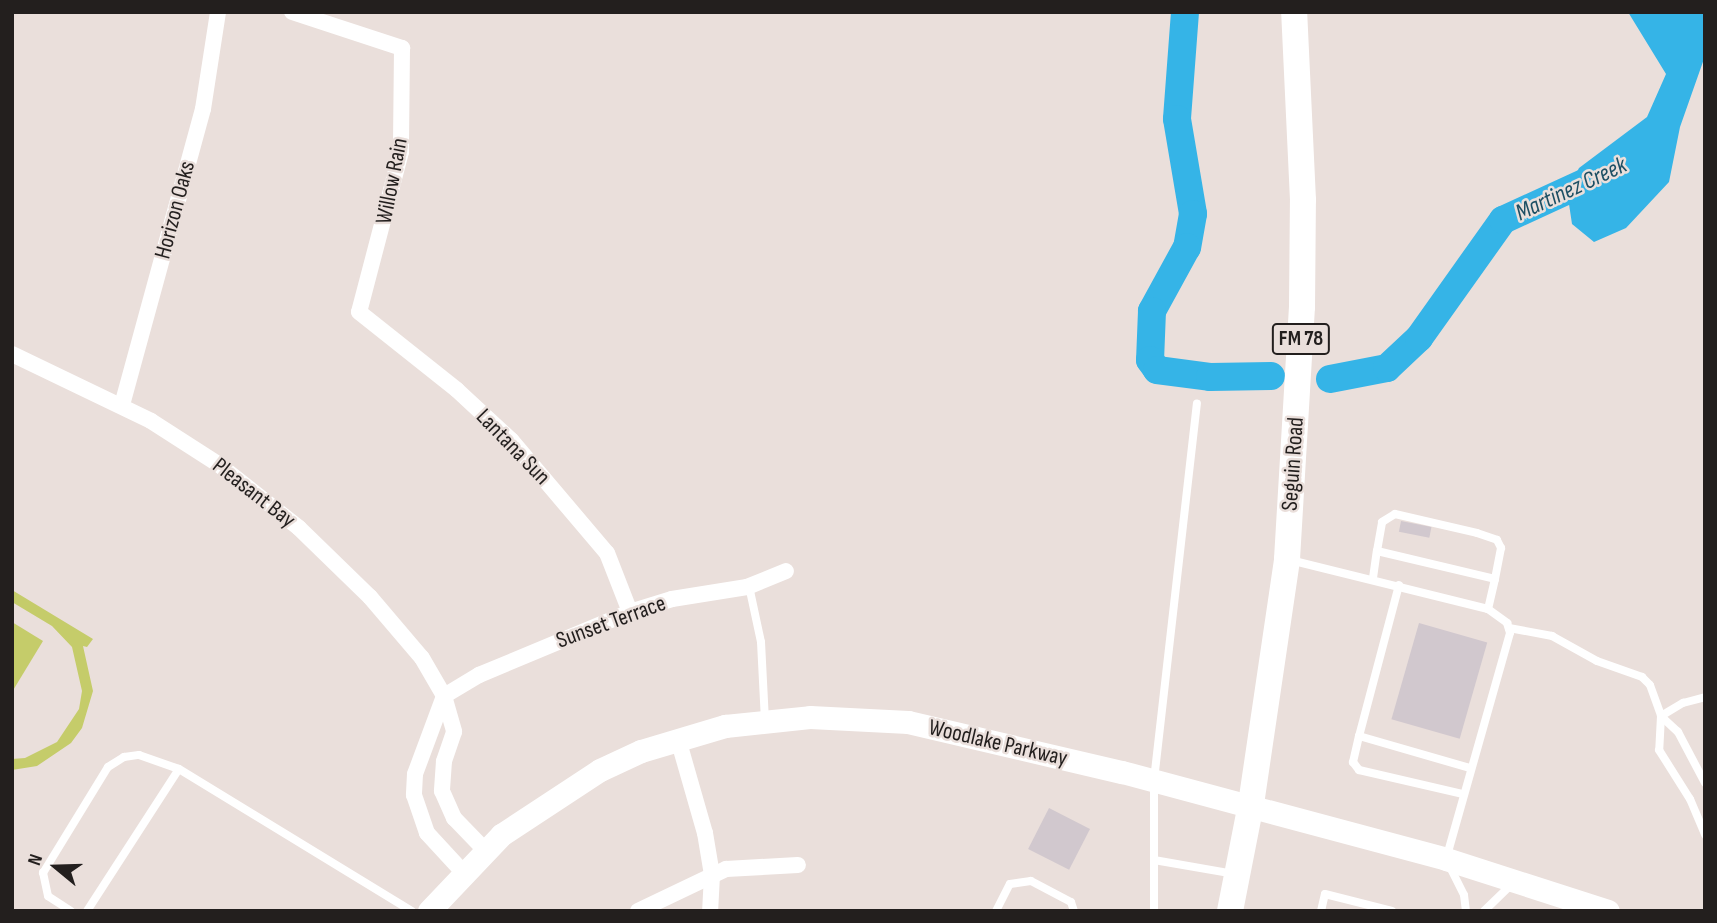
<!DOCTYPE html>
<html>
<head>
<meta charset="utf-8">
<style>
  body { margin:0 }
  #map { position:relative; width:1717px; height:923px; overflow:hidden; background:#eadfdb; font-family:"Sofia Sans Condensed",sans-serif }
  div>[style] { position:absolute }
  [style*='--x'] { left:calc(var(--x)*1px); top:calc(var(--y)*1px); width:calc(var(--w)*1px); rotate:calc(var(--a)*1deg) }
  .green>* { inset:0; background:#c5cc6a }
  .water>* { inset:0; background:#35b4e7 }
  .river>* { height:28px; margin:-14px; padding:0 14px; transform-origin:14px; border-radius:14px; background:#35b4e7 }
  .building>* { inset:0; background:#d1c8ce; transform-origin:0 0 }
  .lane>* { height:8px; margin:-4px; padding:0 4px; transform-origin:4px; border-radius:4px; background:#fff }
  .street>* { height:16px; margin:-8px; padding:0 8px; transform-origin:8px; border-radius:8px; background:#fff }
  .secondary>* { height:23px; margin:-11.5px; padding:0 11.5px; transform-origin:11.5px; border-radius:11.5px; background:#fff }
  .primary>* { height:26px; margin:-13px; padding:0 13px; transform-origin:13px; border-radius:13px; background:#fff }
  span { translate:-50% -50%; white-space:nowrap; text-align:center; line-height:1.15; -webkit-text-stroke:5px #eadfdb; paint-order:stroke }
  .shield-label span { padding:2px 5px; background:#eadfdb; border:2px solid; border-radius:5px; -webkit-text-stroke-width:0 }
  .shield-label { font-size:21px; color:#231f1e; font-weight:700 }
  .street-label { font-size:23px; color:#231f1e }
  .water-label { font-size:24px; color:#1d4f64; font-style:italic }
  .frame { position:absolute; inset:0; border:14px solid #231f1e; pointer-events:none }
  .north { position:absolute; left:21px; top:832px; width:70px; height:70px; -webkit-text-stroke:5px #eadfdb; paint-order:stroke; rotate:289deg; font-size:19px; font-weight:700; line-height:28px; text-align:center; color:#231f1e }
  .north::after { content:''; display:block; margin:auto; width:24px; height:32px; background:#231f1e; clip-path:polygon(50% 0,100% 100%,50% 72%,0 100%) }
</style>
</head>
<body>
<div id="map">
  <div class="green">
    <i style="clip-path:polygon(12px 590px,93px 639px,87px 647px,83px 646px,93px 691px,82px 728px,71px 743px,37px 766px,12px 770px,12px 759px,25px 758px,57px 742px,79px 709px,82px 691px,72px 647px,52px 626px,12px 602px)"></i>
    <i style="clip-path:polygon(12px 622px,43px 641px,12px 692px)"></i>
  </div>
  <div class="water">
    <i style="clip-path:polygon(1628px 12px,1705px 12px,1705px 56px,1680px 127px,1669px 182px,1626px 228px,1594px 242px,1572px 224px,1567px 191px,1579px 168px,1647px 117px,1666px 74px)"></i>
  </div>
  <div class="river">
    <i style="--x:1185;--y:12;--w:107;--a:94.3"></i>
    <i style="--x:1177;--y:119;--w:96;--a:80.4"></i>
    <i style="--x:1193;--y:214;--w:34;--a:100"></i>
    <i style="--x:1187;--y:247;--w:73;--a:118.7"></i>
    <i style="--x:1152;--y:311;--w:49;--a:92.3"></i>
    <i style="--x:1150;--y:360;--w:12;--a:55"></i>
    <i style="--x:1157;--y:370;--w:53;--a:7.5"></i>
    <i style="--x:1210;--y:377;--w:61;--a:-0.9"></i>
    <i style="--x:1330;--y:379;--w:58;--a:-10.9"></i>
    <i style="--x:1387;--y:368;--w:44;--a:-43.2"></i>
    <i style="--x:1419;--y:338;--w:145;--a:-54.6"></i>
    <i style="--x:1503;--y:220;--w:108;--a:-24.7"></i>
  </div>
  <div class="building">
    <i style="left:1401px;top:521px;width:31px;height:11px;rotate:11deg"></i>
    <i style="left:1419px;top:623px;width:71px;height:100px;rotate:16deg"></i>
    <i style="left:1049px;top:808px;width:46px;height:46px;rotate:27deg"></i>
  </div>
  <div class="lane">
    <i style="--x:1377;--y:551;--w:29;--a:-80"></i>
    <i style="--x:1382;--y:522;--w:15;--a:-32"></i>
    <i style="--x:1395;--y:514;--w:84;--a:13"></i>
    <i style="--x:1477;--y:533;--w:21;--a:19"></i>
    <i style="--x:1497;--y:540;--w:9;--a:63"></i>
    <i style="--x:1501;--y:548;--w:32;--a:101"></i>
    <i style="--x:1290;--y:560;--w:204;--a:13.9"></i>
    <i style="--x:1488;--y:609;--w:24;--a:36"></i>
    <i style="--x:1507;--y:623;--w:10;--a:73"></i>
    <i style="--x:1510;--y:633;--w:235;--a:105.8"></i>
    <i style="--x:1446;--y:859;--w:40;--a:63.4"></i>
    <i style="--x:1464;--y:895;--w:16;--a:83"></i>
    <i style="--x:1373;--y:578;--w:27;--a:-82"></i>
    <i style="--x:1377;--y:551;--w:121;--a:13.3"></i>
    <i style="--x:1495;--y:579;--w:31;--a:103"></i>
    <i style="--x:1399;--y:585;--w:156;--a:104.8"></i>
    <i style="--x:1359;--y:736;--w:116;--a:16.1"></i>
    <i style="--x:749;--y:586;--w:57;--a:77.9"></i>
    <i style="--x:761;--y:642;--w:78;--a:87.1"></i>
    <i style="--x:1509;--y:628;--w:44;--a:10.5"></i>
    <i style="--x:1552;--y:636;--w:51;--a:29.1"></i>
    <i style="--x:1597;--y:661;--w:48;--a:19.6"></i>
    <i style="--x:1642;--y:677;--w:11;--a:45"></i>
    <i style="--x:1650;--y:685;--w:33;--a:70"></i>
    <i style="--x:1661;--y:716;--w:26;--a:-31"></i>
    <i style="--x:1683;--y:703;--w:23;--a:-15"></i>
    <i style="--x:1359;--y:736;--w:27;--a:103"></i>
    <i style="--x:1353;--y:762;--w:10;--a:53"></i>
    <i style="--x:1359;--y:770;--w:107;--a:13"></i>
    <i style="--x:1705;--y:783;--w:58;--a:-117.9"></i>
    <i style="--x:1678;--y:732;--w:23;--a:-137"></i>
    <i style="--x:1661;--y:716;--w:34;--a:93"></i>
    <i style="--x:1659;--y:750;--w:58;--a:57.7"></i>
    <i style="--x:1690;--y:799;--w:39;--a:67"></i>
    <i style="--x:1154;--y:860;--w:81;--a:9.9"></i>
    <i style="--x:71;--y:911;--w:27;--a:-147"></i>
    <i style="--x:48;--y:896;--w:24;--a:-102"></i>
    <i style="--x:43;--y:873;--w:124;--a:-58.5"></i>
    <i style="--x:108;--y:767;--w:19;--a:-32"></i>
    <i style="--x:124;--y:757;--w:15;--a:-8"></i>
    <i style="--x:139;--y:755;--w:42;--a:19.3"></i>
    <i style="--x:179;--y:769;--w:273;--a:31.4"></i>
    <i style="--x:87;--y:911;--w:169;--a:-57.1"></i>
    <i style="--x:996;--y:911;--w:30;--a:-63"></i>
    <i style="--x:1010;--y:884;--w:21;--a:-8"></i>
    <i style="--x:1031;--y:881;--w:45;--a:27.7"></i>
    <i style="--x:1071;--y:902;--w:9;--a:72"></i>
    <i style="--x:1154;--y:911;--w:131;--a:-90"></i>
    <i style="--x:1154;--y:780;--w:379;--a:-83.5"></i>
    <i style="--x:1321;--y:911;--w:17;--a:-77"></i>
    <i style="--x:1325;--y:894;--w:69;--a:14.2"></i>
    <i style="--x:1484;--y:911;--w:39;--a:-44"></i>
  </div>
  <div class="street">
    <i style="--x:292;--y:12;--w:116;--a:18.1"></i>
    <i style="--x:402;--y:48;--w:104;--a:90.6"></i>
    <i style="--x:401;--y:152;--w:165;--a:104.7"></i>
    <i style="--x:359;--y:312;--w:125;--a:38.5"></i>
    <i style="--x:457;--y:390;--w:74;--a:42.8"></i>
    <i style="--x:511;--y:440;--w:148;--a:49.7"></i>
    <i style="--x:607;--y:553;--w:63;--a:68.7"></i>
    <i style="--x:12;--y:354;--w:154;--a:25.7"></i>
    <i style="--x:151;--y:421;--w:80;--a:32.7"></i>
    <i style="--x:218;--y:464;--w:103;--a:38.3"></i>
    <i style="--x:299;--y:528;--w:99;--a:44.2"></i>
    <i style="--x:370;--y:597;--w:80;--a:49.6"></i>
    <i style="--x:422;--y:658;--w:44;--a:59.9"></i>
    <i style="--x:444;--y:696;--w:37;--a:74"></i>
    <i style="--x:454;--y:732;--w:31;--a:109"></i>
    <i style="--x:444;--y:761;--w:30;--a:94"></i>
    <i style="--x:442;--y:791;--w:30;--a:66"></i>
    <i style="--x:454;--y:818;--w:45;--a:45.9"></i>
    <i style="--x:122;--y:405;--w:307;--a:-74.7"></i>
    <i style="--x:203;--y:109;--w:98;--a:-81.2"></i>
    <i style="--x:444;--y:696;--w:41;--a:-31"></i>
    <i style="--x:479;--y:675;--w:164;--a:-22.6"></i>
    <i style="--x:630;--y:612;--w:44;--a:-17.2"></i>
    <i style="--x:672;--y:599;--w:76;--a:-9.1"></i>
    <i style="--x:747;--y:587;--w:42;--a:-22.3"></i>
    <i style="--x:444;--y:696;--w:83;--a:110.4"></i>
    <i style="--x:415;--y:774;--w:21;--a:93"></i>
    <i style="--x:414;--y:795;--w:40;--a:71.1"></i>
    <i style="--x:427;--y:833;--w:53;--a:47.3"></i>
    <i style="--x:678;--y:739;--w:98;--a:74"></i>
    <i style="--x:705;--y:833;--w:43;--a:80.5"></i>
    <i style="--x:712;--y:875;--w:36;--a:93"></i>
    <i style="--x:638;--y:911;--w:98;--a:-25.5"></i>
    <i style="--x:726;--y:869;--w:72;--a:-3.2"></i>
  </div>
  <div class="secondary">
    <i style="--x:429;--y:911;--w:105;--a:-46.5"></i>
    <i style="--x:501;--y:835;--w:118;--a:-33.3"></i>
    <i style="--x:600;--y:770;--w:45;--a:-24.9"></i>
    <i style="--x:641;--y:751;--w:88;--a:-16.6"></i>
    <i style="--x:725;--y:726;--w:85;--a:-6"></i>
    <i style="--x:810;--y:717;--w:98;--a:2.9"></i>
    <i style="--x:908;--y:722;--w:220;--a:13.2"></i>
    <i style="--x:1122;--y:772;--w:335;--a:15"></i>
    <i style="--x:1446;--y:859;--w:170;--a:17.8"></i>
  </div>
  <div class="primary">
    <i style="--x:1230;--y:911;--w:109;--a:-78.9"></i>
    <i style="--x:1251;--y:804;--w:248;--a:-81.6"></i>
    <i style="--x:1287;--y:559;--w:252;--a:-86.6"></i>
    <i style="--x:1302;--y:307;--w:107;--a:-89.5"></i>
    <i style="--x:1303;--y:200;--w:188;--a:-92.7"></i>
  </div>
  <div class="shield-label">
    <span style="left:1301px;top:339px">FM 78</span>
  </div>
  <div class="street-label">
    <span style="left:392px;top:181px;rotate:-79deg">Willow Rain</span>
    <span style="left:175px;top:210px;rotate:-75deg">Horizon Oaks</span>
    <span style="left:513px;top:447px;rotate:46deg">Lantana Sun</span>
    <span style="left:1293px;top:464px;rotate:-86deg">Seguin Road</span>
    <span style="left:254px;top:493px;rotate:38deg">Pleasant Bay</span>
    <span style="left:611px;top:622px;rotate:-20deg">Sunset Terrace</span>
    <span style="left:998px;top:743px;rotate:13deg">Woodlake Parkway</span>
  </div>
  <div class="water-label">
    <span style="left:1571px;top:189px;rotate:-25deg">Martinez Creek</span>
  </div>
  <div class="frame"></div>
  <div class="north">N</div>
</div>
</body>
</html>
